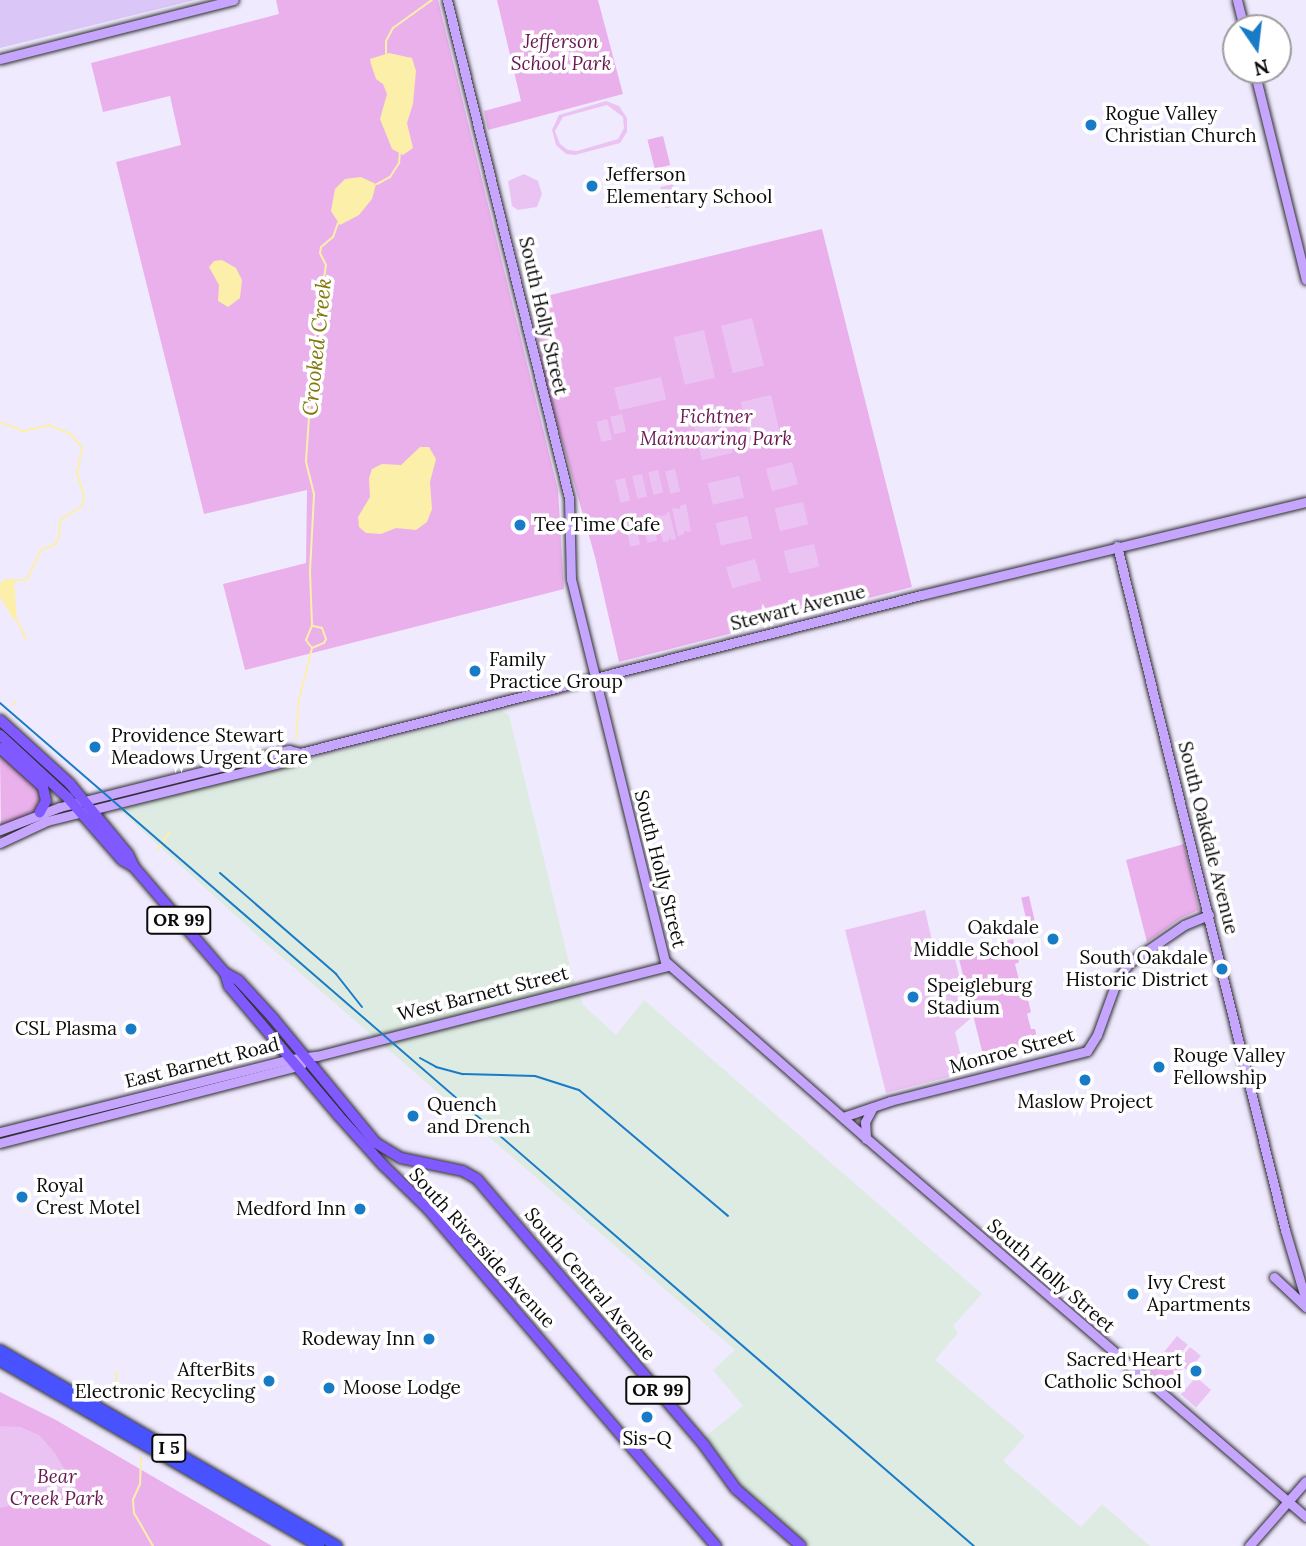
<!DOCTYPE html>
<html>
<head>
<meta charset="utf-8">
<style>
  body { margin:0 }
  #map { position:relative; width:1306px; height:1546px; overflow:hidden; background:#f0eaff; font-family:Lora,serif }
  div>[style] { position:absolute }
  [style*='--x'] { left:calc(var(--x)*1px); top:calc(var(--y)*1px); width:calc(var(--w)*1px); rotate:calc(var(--a)*1deg) }
  .industrial>* { inset:0; background:#deebe3 }
  .farmland>* { inset:0; background:#dac7f7 }
  .green>* { inset:0; background:#eab0ec; transform-origin:0 0 }
  .pitch>* { inset:0; background:#ebc3f3; transform-origin:0 0 }
  .water>* { inset:0; background:#fbefa9 }
  .stream>* { height:2px; margin:-1px; padding:0 1px; transform-origin:1px; border-radius:1px; background:#fbefa9 }
  .roads { filter:drop-shadow(0 0 2px #2d2d2d) drop-shadow(0 0 2px #2d2d2d) }
  .secondary>* { height:9px; margin:-4.5px; padding:0 4.5px; transform-origin:4.5px; border-radius:4.5px; background:#c6a5ff }
  .primary>* { height:10px; margin:-5px; padding:0 5px; transform-origin:5px; border-radius:5px; background:#815aff }
  .highway>* { height:10px; margin:-5px; padding:0 5px; transform-origin:5px; border-radius:5px; background:#4853ff }
  .rail>* { height:2px; margin:-1px; padding:0 1px; transform-origin:1px; border-radius:1px; background:#187bc6 }
  .dots>* { width:19px; height:19px; translate:-50% -50%; box-sizing:border-box; border:4px solid #fff; border-radius:50% }
  span { translate:-50% -50%; white-space:nowrap; text-align:center; line-height:1.15; -webkit-text-stroke:7px #fff; paint-order:stroke }
  .shield-label span { padding:2px 5px; background:#fff; border:2px solid; border-radius:5px; -webkit-text-stroke-width:0 }
  .shield-label { font-size:18px; color:#0b0b0b; font-weight:700 }
  .park-label { font-size:19px; color:#681752; font-style:italic }
  .poi-label { font-size:19px; color:#0b0b0b }
  .left { translate:0 -50%; text-align:left }
  .right { translate:-100% -50%; text-align:right }
  .street-label { font-size:19px; color:#0b0b0b }
  .water-label { font-size:21px; color:#82780c; font-style:italic }
  .north { position:absolute; left:1222px; top:14px; width:70px; height:70px; box-sizing:border-box; background:#fff; border:2px solid #9d9d9d; border-radius:50%; rotate:166deg; font-size:19px; font-weight:700; line-height:28px; text-align:center; color:#0b0b0b }
  .north::after { content:''; display:block; margin:auto; width:24px; height:32px; background:#187bc6; clip-path:polygon(50% 0,100% 100%,50% 72%,0 100%) }
</style>
</head>
<body>
<div id="map">
  <div class="industrial">
    <i style="clip-path:polygon(501px 711px,509px 715px,572px 975px,583px 1005px,616px 1035px,644px 1000px,982px 1294px,953px 1326px,958px 1333px,935px 1360px,1025px 1436px,1003px 1461px,1081px 1527px,1102px 1504px,1150px 1546px,809px 1546px,748px 1493px,705px 1437px,743px 1406px,713px 1370px,735px 1350px,270px 947px,116px 807px)"></i>
  </div>
  <div class="farmland">
    <i style="clip-path:polygon(0 0,195px 0,0 48px)"></i>
  </div>
  <div class="green">
    <i style="clip-path:polygon(276px 0,438px 0,558px 490px,564px 589px,245px 670px,223px 584px,306px 563px,307px 490px,204px 514px,116px 162px,181px 145px,170px 96px,103px 112px,91px 63px,279px 14px)"></i>
    <i style="clip-path:polygon(497px 0,598px 0,623px 94px,488px 130px,484px 111px,521px 101px)"></i>
    <i style="left:663px;top:136px;width:30px;height:16px;rotate:76deg"></i>
    <i style="clip-path:polygon(822px 229px,912px 587px,619px 662px,595px 557px,544px 377px,532px 303px,538px 298px)"></i>
    <i style="clip-path:polygon(0 754px,36px 786px,41px 796px,34px 813px,1px 826px)"></i>
    <i style="clip-path:polygon(1184px 844px,1199px 910px,1181px 918px,1147px 942px,1126px 860px)"></i>
    <i style="left:1029px;top:896px;width:35px;height:8px;rotate:77deg"></i>
    <i style="clip-path:polygon(1013px 939px,1019px 962px,1015px 964px,1019px 980px,1023px 979px,1031px 1012px,1027px 1014px,1031px 1029px,1035px 1029px,1039px 1047px,1036px 1050px,985px 1063px,959px 959px,983px 950px,986px 945px)"></i>
    <i style="clip-path:polygon(1162px 1352px,1182px 1370px,1169px 1386px,1146px 1368px)"></i>
    <i style="clip-path:polygon(0 1392px,56px 1420px,272px 1546px,0 1546px)"></i>
  </div>
  <div class="pitch">
    <i style="clip-path:polygon(evenodd,606px 101px,619px 106px,627px 118px,627px 132px,620px 143px,575px 155px,566px 154px,556px 145px,552px 130px,559px 115px,606px 101px,607px 105px,623px 117px,624px 128px,618px 139px,577px 151px,568px 150px,560px 144px,555px 131px,563px 117px,607px 105px)"></i>
    <i style="clip-path:polygon(524px 174px,538px 181px,542px 194px,537px 207px,518px 210px,512px 206px,508px 181px)"></i>
    <i style="left:673px;top:184px;width:22px;height:13px;rotate:77deg"></i>
    <i style="left:752px;top:318px;width:49px;height:32px;rotate:76deg"></i>
    <i style="left:704px;top:330px;width:49px;height:31px;rotate:77deg"></i>
    <i style="left:661px;top:377px;width:23px;height:48px;rotate:77deg"></i>
    <i style="left:771px;top:395px;width:48px;height:31px;rotate:77deg"></i>
    <i style="left:722px;top:405px;width:49px;height:32px;rotate:77deg"></i>
    <i style="left:622px;top:414px;width:18px;height:12px;rotate:77deg"></i>
    <i style="left:607px;top:419px;width:21px;height:11px;rotate:76deg"></i>
    <i style="left:792px;top:462px;width:23px;height:27px;rotate:75deg"></i>
    <i style="left:675px;top:469px;width:23px;height:10px;rotate:77deg"></i>
    <i style="left:658px;top:470px;width:23px;height:10px;rotate:77deg"></i>
    <i style="left:642px;top:474px;width:23px;height:10px;rotate:77deg"></i>
    <i style="left:739px;top:476px;width:22px;height:32px;rotate:77deg"></i>
    <i style="left:625px;top:478px;width:23px;height:10px;rotate:77deg"></i>
    <i style="left:803px;top:502px;width:23px;height:29px;rotate:77deg"></i>
    <i style="clip-path:polygon(686px 504px,691px 532px,684px 531px,684px 534px,678px 536px,672px 508px,680px 509px,680px 506px)"></i>
    <i style="clip-path:polygon(669px 511px,676px 539px,671px 540px,669px 537px,669px 541px,663px 542px,656px 515px,664px 516px)"></i>
    <i style="left:747px;top:516px;width:23px;height:32px;rotate:77deg"></i>
    <i style="left:652px;top:518px;width:23px;height:10px;rotate:77deg"></i>
    <i style="left:635px;top:522px;width:23px;height:10px;rotate:77deg"></i>
    <i style="left:814px;top:544px;width:23px;height:31px;rotate:77deg"></i>
    <i style="left:755px;top:559px;width:22px;height:30px;rotate:74deg"></i>
    <i style="clip-path:polygon(925px 910px,935px 954px,945px 958px,954px 955px,970px 1019px,955px 1032px,965px 1073px,886px 1093px,845px 930px)"></i>
    <i style="left:1177px;top:1336px;width:14px;height:20px;rotate:39deg"></i>
    <i style="left:1190px;top:1347px;width:14px;height:20px;rotate:39deg"></i>
    <i style="left:1196px;top:1377px;width:20px;height:23px;rotate:41deg"></i>
    <i style="clip-path:polygon(0 1426px,20px 1427px,39px 1435px,55px 1453px,75px 1488px,0 1508px)"></i>
  </div>
  <div class="water">
    <i style="clip-path:polygon(389px 53px,412px 58px,416px 71px,413px 104px,407px 123px,413px 148px,403px 155px,392px 149px,380px 119px,387px 94px,383px 84px,376px 79px,371px 64px,370px 59px)"></i>
    <i style="clip-path:polygon(361px 177px,376px 184px,372px 199px,359px 215px,340px 225px,331px 211px,335px 189px,345px 179px)"></i>
    <i style="clip-path:polygon(222px 260px,236px 268px,242px 280px,240px 298px,228px 307px,218px 301px,219px 285px,209px 267px,214px 261px)"></i>
    <i style="clip-path:polygon(420px 447px,429px 447px,436px 459px,430px 482px,432px 509px,427px 522px,416px 530px,396px 528px,381px 534px,366px 533px,359px 527px,358px 517px,370px 497px,369px 478px,372px 469px,382px 464px,401px 465px)"></i>
    <i style="clip-path:polygon(6px 579px,14px 579px,17px 620px,13px 619px,0 597px,0 583px)"></i>
  </div>
  <div class="stream">
    <i style="--x:386;--y:53;--w:12;--a:-90"></i>
    <i style="--x:386;--y:41;--w:15;--a:-62"></i>
    <i style="--x:393;--y:28;--w:48;--a:-35.7"></i>
    <i style="--x:377;--y:184;--w:15;--a:-28"></i>
    <i style="--x:390;--y:177;--w:17;--a:-57"></i>
    <i style="--x:399;--y:163;--w:11;--a:-85"></i>
    <i style="--x:0;--y:422;--w:26;--a:21"></i>
    <i style="--x:24;--y:431;--w:26;--a:-13"></i>
    <i style="--x:49;--y:425;--w:24;--a:22"></i>
    <i style="--x:71;--y:434;--w:18;--a:52"></i>
    <i style="--x:82;--y:448;--w:26;--a:101"></i>
    <i style="--x:77;--y:474;--w:23;--a:72"></i>
    <i style="--x:84;--y:496;--w:10;--a:101"></i>
    <i style="--x:82;--y:506;--w:26;--a:148"></i>
    <i style="--x:60;--y:520;--w:17;--a:93"></i>
    <i style="--x:59;--y:537;--w:8;--a:120"></i>
    <i style="--x:55;--y:544;--w:15;--a:157"></i>
    <i style="--x:41;--y:550;--w:32;--a:116"></i>
    <i style="--x:27;--y:579;--w:13;--a:171"></i>
    <i style="--x:17;--y:620;--w:21;--a:65"></i>
    <i style="--x:312;--y:648;--w:13;--a:-23"></i>
    <i style="--x:324;--y:643;--w:4;--a:-63"></i>
    <i style="--x:326;--y:639;--w:12;--a:-110"></i>
    <i style="--x:322;--y:628;--w:9;--a:-167"></i>
    <i style="--x:13;--y:705;--w:5;--a:-53"></i>
    <i style="--x:4;--y:716;--w:2;--a:-27"></i>
    <i style="--x:296;--y:739;--w:40;--a:-85.7"></i>
    <i style="--x:299;--y:699;--w:53;--a:-75.7"></i>
    <i style="--x:312;--y:648;--w:10;--a:-127"></i>
    <i style="--x:306;--y:640;--w:15;--a:-67"></i>
    <i style="--x:312;--y:626;--w:55;--a:-92.1"></i>
    <i style="--x:310;--y:571;--w:77;--a:-87"></i>
    <i style="--x:314;--y:494;--w:34;--a:-104"></i>
    <i style="--x:306;--y:461;--w:117;--a:-86.1"></i>
    <i style="--x:314;--y:344;--w:80;--a:-81.4"></i>
    <i style="--x:326;--y:265;--w:13;--a:-117"></i>
    <i style="--x:320;--y:253;--w:6;--a:-81"></i>
    <i style="--x:321;--y:247;--w:16;--a:-40"></i>
    <i style="--x:333;--y:237;--w:15;--a:-70"></i>
    <i style="--x:157;--y:850;--w:22;--a:-54"></i>
    <i style="--x:58;--y:1185;--w:21;--a:71"></i>
    <i style="--x:116;--y:1372;--w:15;--a:86"></i>
    <i style="--x:117;--y:1387;--w:16;--a:68"></i>
    <i style="--x:141;--y:1457;--w:27;--a:92"></i>
    <i style="--x:140;--y:1484;--w:17;--a:114"></i>
    <i style="--x:133;--y:1500;--w:13;--a:86"></i>
    <i style="--x:134;--y:1513;--w:38;--a:60"></i>
  </div>
  <div class="roads">
    <div class="secondary">
      <i style="--x:447;--y:0;--w:513;--a:76.23"></i>
      <i style="--x:569;--y:498;--w:81;--a:88.6"></i>
      <i style="--x:571;--y:579;--w:393;--a:76.2"></i>
      <i style="--x:665;--y:961;--w:268;--a:41.4"></i>
      <i style="--x:866;--y:1138;--w:581;--a:40.74"></i>
      <i style="--x:1237;--y:0;--w:29;--a:76"></i>
      <i style="--x:0;--y:59;--w:241;--a:-14.2"></i>
      <i style="--x:1254;--y:70;--w:216;--a:76.1"></i>
      <i style="--x:1117;--y:546;--w:704;--a:76.2"></i>
      <i style="--x:1285;--y:1230;--w:74;--a:73.5"></i>
      <i style="--x:0;--y:830;--w:64;--a:-21"></i>
      <i style="--x:60;--y:807;--w:236;--a:-14"></i>
      <i style="--x:289;--y:750;--w:11;--a:15"></i>
      <i style="--x:0;--y:843;--w:52;--a:-25.1"></i>
      <i style="--x:47;--y:821;--w:252;--a:-14"></i>
      <i style="--x:292;--y:760;--w:11;--a:-41"></i>
      <i style="--x:300;--y:753;--w:641;--a:-14.27"></i>
      <i style="--x:921;--y:595;--w:396;--a:-13.6"></i>
      <i style="--x:843;--y:1117;--w:50;--a:-18.8"></i>
      <i style="--x:890;--y:1101;--w:203;--a:-14.2"></i>
      <i style="--x:1087;--y:1051;--w:19;--a:-58"></i>
      <i style="--x:1097;--y:1035;--w:59;--a:-70"></i>
      <i style="--x:1117;--y:980;--w:21;--a:-55"></i>
      <i style="--x:1129;--y:963;--w:67;--a:-34.6"></i>
      <i style="--x:1184;--y:925;--w:27;--a:-22"></i>
      <i style="--x:0;--y:1132;--w:300;--a:-14.1"></i>
      <i style="--x:291;--y:1059;--w:26;--a:-7"></i>
      <i style="--x:317;--y:1056;--w:362;--a:-14.4"></i>
      <i style="--x:866;--y:1139;--w:17;--a:-93"></i>
      <i style="--x:865;--y:1122;--w:17;--a:-62"></i>
      <i style="--x:0;--y:1143;--w:311;--a:-14.5"></i>
      <i style="--x:1274;--y:1277;--w:44;--a:43.2"></i>
      <i style="--x:1249;--y:1546;--w:86;--a:-48.8"></i>
    </div>
    <div class="primary">
      <i style="--x:0;--y:720;--w:95;--a:42.4"></i>
      <i style="--x:70;--y:784;--w:91;--a:50.4"></i>
      <i style="--x:128;--y:854;--w:14;--a:65"></i>
      <i style="--x:134;--y:867;--w:140;--a:49.4"></i>
      <i style="--x:225;--y:973;--w:15;--a:28"></i>
      <i style="--x:238;--y:980;--w:50;--a:47.4"></i>
      <i style="--x:272;--y:1017;--w:163;--a:50.5"></i>
      <i style="--x:376;--y:1143;--w:29;--a:31"></i>
      <i style="--x:401;--y:1158;--w:63;--a:11.8"></i>
      <i style="--x:463;--y:1171;--w:16;--a:30"></i>
      <i style="--x:477;--y:1179;--w:350;--a:49.5"></i>
      <i style="--x:704;--y:1445;--w:54;--a:54"></i>
      <i style="--x:736;--y:1489;--w:86;--a:41.2"></i>
      <i style="--x:0;--y:735;--w:93;--a:42.8"></i>
      <i style="--x:68;--y:798;--w:82;--a:48.9"></i>
      <i style="--x:122;--y:860;--w:14;--a:30"></i>
      <i style="--x:0;--y:748;--w:58;--a:42.2"></i>
      <i style="--x:43;--y:787;--w:14;--a:78"></i>
      <i style="--x:46;--y:801;--w:13;--a:119"></i>
      <i style="--x:225;--y:973;--w:14;--a:73"></i>
      <i style="--x:229;--y:986;--w:169;--a:49.8"></i>
      <i style="--x:338;--y:1115;--w:67;--a:48"></i>
      <i style="--x:383;--y:1165;--w:64;--a:44.4"></i>
      <i style="--x:429;--y:1210;--w:442;--a:49.5"></i>
    </div>
    <div class="highway">
      <i style="--x:0;--y:1350;--w:390;--a:30.2"></i>
      <i style="--x:0;--y:1361;--w:369;--a:30.1"></i>
    </div>
  </div>
  <div class="rail">
    <i style="--x:0;--y:703;--w:1288;--a:40.88"></i>
    <i style="--x:220;--y:873;--w:154;--a:41"></i>
    <i style="--x:336;--y:974;--w:42;--a:51.8"></i>
    <i style="--x:420;--y:1058;--w:18;--a:29"></i>
    <i style="--x:436;--y:1067;--w:28;--a:15"></i>
    <i style="--x:463;--y:1074;--w:72;--a:1.6"></i>
    <i style="--x:535;--y:1076;--w:46;--a:17.7"></i>
    <i style="--x:579;--y:1090;--w:195;--a:40.2"></i>
  </div>
  <div class="dots">
    <i style="left:1091px;top:125px;background:#187bc6"></i>
    <i style="left:592px;top:186px;background:#187bc6"></i>
    <i style="left:520px;top:525px;background:#187bc6"></i>
    <i style="left:475px;top:671px;background:#187bc6"></i>
    <i style="left:95px;top:747px;background:#187bc6"></i>
    <i style="left:1053px;top:939px;background:#187bc6"></i>
    <i style="left:1222px;top:969px;background:#187bc6"></i>
    <i style="left:913px;top:997px;background:#187bc6"></i>
    <i style="left:131px;top:1029px;background:#187bc6"></i>
    <i style="left:1159px;top:1067px;background:#187bc6"></i>
    <i style="left:1085px;top:1080px;background:#187bc6"></i>
    <i style="left:413px;top:1116px;background:#187bc6"></i>
    <i style="left:22px;top:1197px;background:#187bc6"></i>
    <i style="left:360px;top:1209px;background:#187bc6"></i>
    <i style="left:1133px;top:1294px;background:#187bc6"></i>
    <i style="left:429px;top:1339px;background:#187bc6"></i>
    <i style="left:1196px;top:1371px;background:#187bc6"></i>
    <i style="left:269px;top:1381px;background:#187bc6"></i>
    <i style="left:329px;top:1388px;background:#187bc6"></i>
    <i style="left:647px;top:1417px;background:#187bc6"></i>
  </div>
  <div class="shield-label">
    <span style="left:179px;top:920px">OR 99</span>
    <span style="left:658px;top:1390px">OR 99</span>
    <span style="left:169px;top:1448px">I 5</span>
  </div>
  <div class="park-label">
    <span style="left:561px;top:53px">Jefferson<br>School Park</span>
    <span style="left:716px;top:428px">Fichtner<br>Mainwaring Park</span>
    <span style="left:57px;top:1488px">Bear<br>Creek Park</span>
  </div>
  <div class="poi-label">
    <span class="left" style="left:1105px;top:125px">Rogue Valley<br>Christian Church</span>
    <span class="left" style="left:606px;top:186px">Jefferson<br>Elementary School</span>
    <span class="left" style="left:534px;top:525px">Tee Time Cafe</span>
    <span class="left" style="left:489px;top:671px">Family<br>Practice Group</span>
    <span class="left" style="left:111px;top:747px">Providence Stewart<br>Meadows Urgent Care</span>
    <span class="right" style="left:1039px;top:939px">Oakdale<br>Middle School</span>
    <span class="right" style="left:1208px;top:969px">South Oakdale<br>Historic District</span>
    <span class="left" style="left:927px;top:997px">Speigleburg<br>Stadium</span>
    <span class="right" style="left:117px;top:1029px">CSL Plasma</span>
    <span class="left" style="left:1173px;top:1067px">Rouge Valley<br>Fellowship</span>
    <span style="left:1085px;top:1102px">Maslow Project</span>
    <span class="left" style="left:427px;top:1116px">Quench<br>and Drench</span>
    <span class="left" style="left:36px;top:1197px">Royal<br>Crest Motel</span>
    <span class="right" style="left:346px;top:1209px">Medford Inn</span>
    <span class="left" style="left:1147px;top:1294px">Ivy Crest<br>Apartments</span>
    <span class="right" style="left:415px;top:1339px">Rodeway Inn</span>
    <span class="right" style="left:1182px;top:1371px">Sacred Heart<br>Catholic School</span>
    <span class="right" style="left:255px;top:1381px">AfterBits<br>Electronic Recycling</span>
    <span class="left" style="left:343px;top:1388px">Moose Lodge</span>
    <span style="left:647px;top:1439px">Sis-Q</span>
  </div>
  <div class="street-label">
    <span style="left:543px;top:316px;rotate:77deg">South Holly Street</span>
    <span style="left:798px;top:608px;rotate:-14deg">Stewart Avenue</span>
    <span style="left:1208px;top:838px;rotate:76deg">South Oakdale Avenue</span>
    <span style="left:660px;top:869px;rotate:76deg">South Holly Street</span>
    <span style="left:483px;top:994px;rotate:-14deg">West Barnett Street</span>
    <span style="left:1012px;top:1051px;rotate:-15deg">Monroe Street</span>
    <span style="left:202px;top:1063px;rotate:-14deg">East Barnett Road</span>
    <span style="left:482px;top:1248px;rotate:48deg">South Riverside Avenue</span>
    <span style="left:1051px;top:1276px;rotate:41deg">South Holly Street</span>
    <span style="left:590px;top:1284px;rotate:50deg">South Central Avenue</span>
  </div>
  <div class="water-label">
    <span style="left:317px;top:347px;rotate:-84deg">Crooked Creek</span>
  </div>
  <div class="north">N</div>
</div>
</body>
</html>
